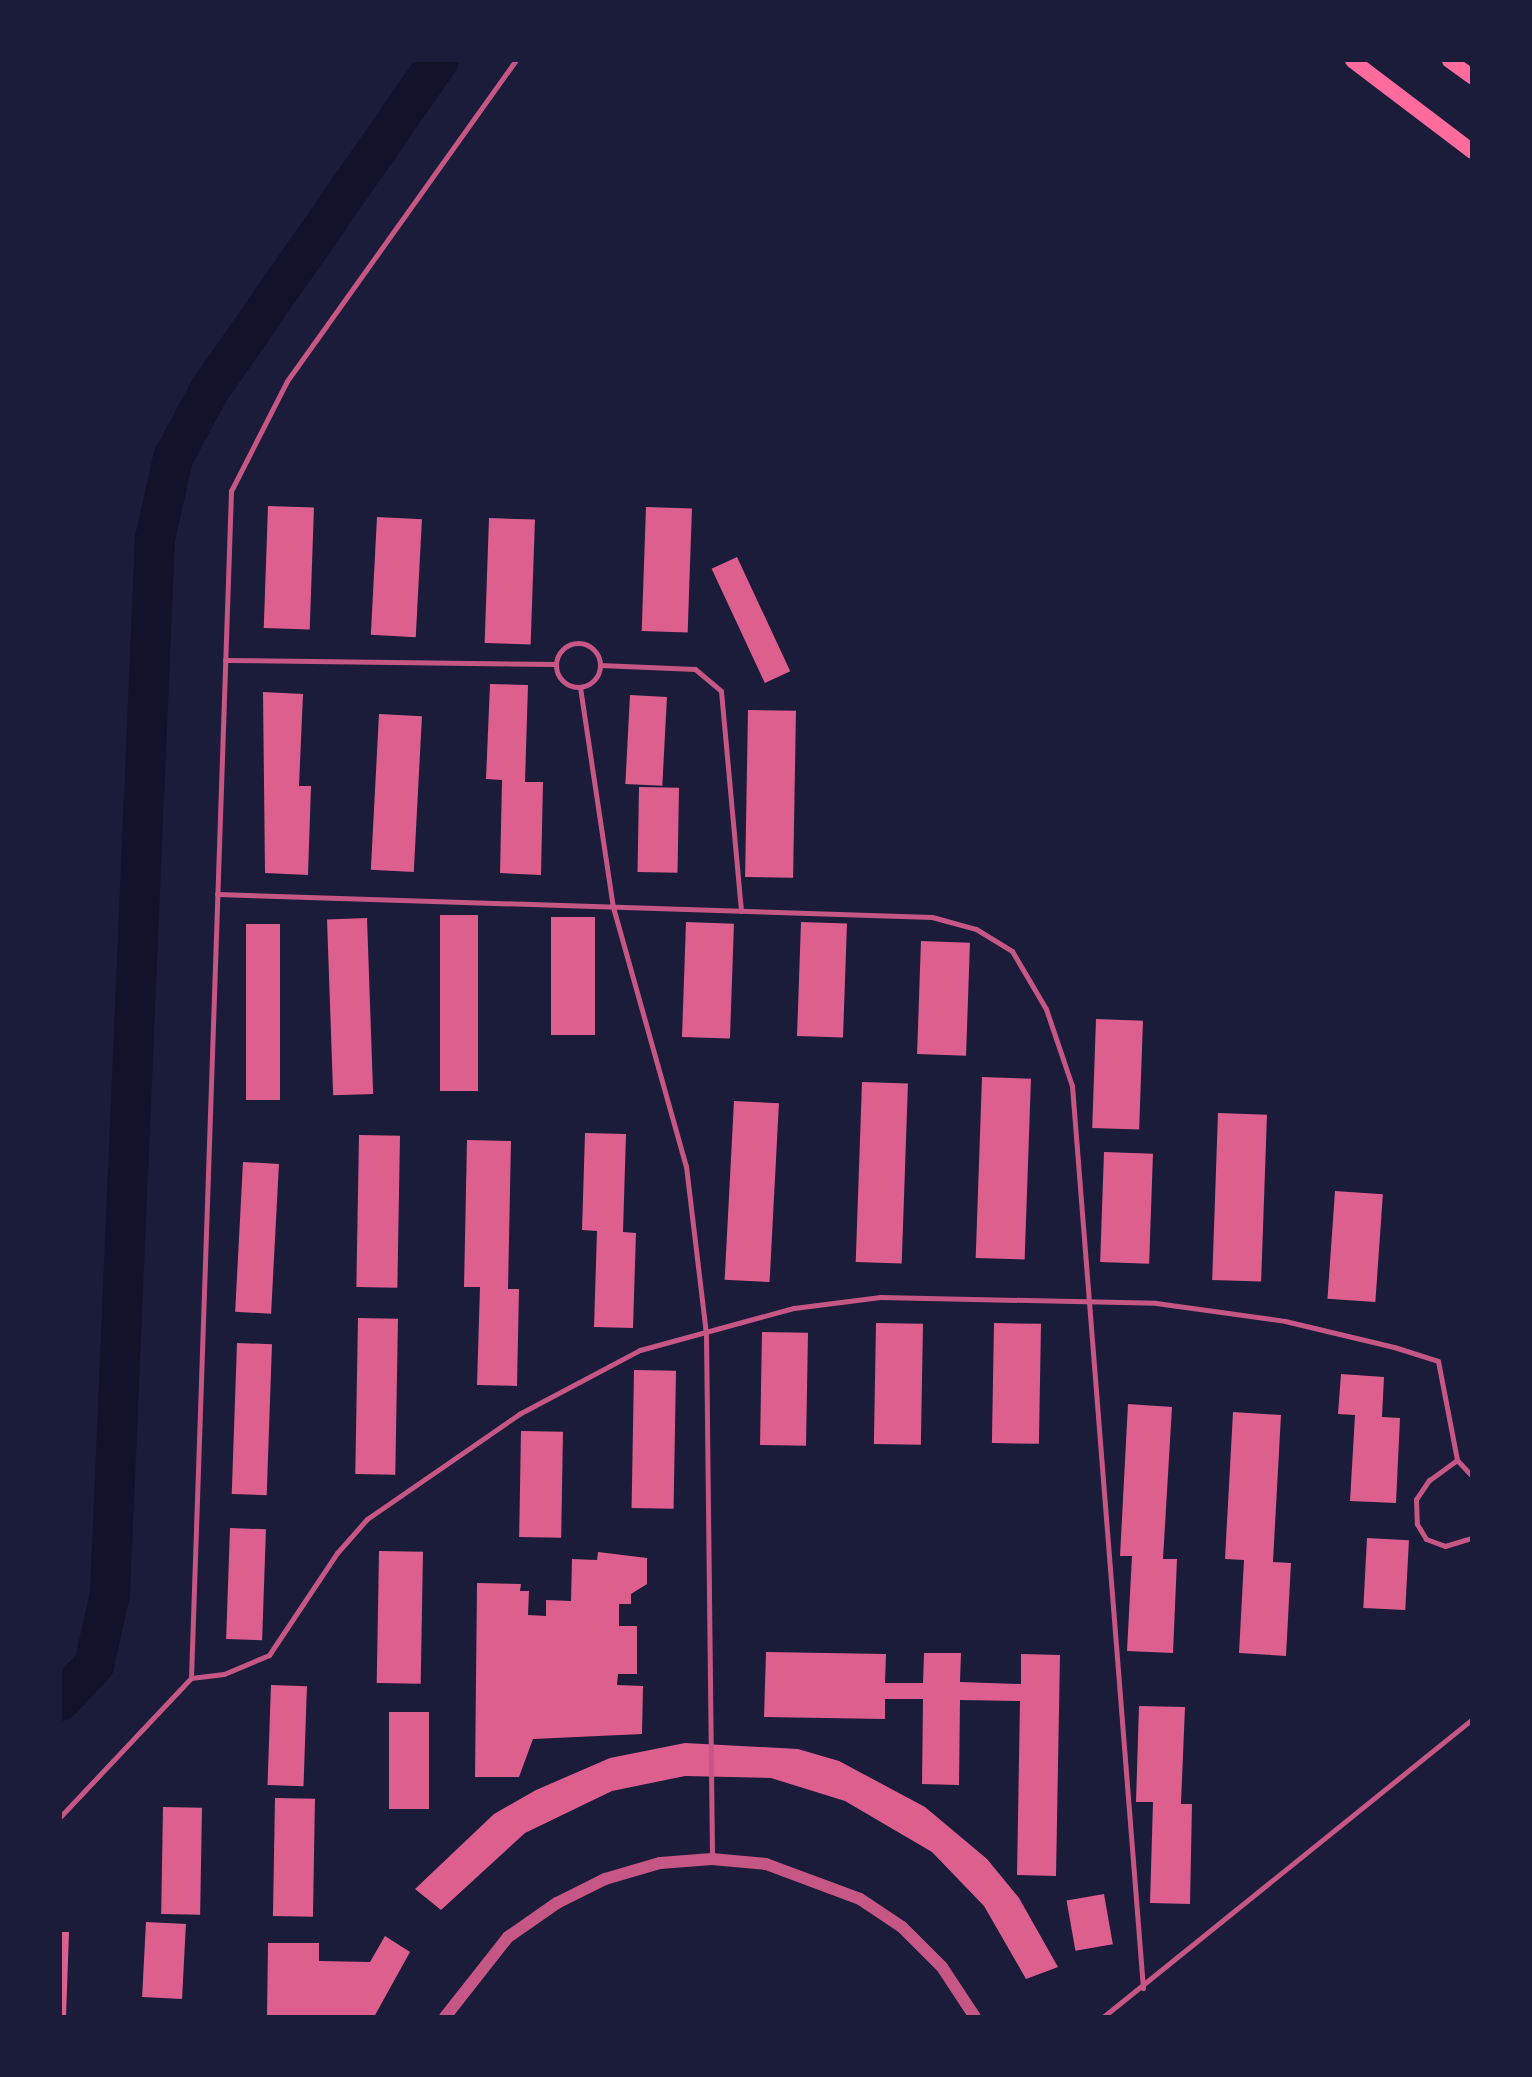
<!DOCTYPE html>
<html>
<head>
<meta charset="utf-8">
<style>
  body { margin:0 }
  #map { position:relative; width:1532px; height:2077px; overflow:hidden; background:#1b1b3a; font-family:Roboto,sans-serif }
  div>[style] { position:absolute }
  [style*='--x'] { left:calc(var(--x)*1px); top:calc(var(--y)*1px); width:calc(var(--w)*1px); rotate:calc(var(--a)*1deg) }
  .river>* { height:40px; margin:-20px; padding:0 20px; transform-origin:20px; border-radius:20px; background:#12122b }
  .building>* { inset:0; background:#dd5f8e; transform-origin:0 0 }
  .service>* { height:5px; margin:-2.5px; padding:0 2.5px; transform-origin:2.5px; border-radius:2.5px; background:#c65784 }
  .service>.ring { margin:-2.5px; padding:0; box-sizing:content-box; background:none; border:5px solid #c65784; border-radius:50% }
  .tertiary>* { height:12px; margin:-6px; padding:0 6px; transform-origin:6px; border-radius:6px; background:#c65784 }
  .primary>* { height:15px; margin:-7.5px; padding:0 7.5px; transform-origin:7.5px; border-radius:7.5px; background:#ff6b9d }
  .trunk>* { height:15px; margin:-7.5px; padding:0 7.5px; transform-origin:7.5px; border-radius:7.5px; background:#ff6b9d }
  span { translate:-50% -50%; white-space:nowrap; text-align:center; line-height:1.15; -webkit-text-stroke:8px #1b1b3a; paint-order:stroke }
  .frame { position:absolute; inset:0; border:62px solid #1b1b3a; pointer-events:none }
</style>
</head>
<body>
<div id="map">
  <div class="river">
    <i style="--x:60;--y:1701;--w:50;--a:-46.6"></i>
    <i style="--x:94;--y:1665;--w:73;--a:-77.3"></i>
    <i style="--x:110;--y:1594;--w:1056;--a:-87.56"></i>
    <i style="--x:155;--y:539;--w:83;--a:-77.5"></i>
    <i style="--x:173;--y:458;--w:76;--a:-61.8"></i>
    <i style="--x:209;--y:391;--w:403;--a:-55.2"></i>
  </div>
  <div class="building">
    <i style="left:268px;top:506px;width:46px;height:122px;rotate:2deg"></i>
    <i style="left:646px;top:507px;width:46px;height:124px;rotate:2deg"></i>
    <i style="left:377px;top:517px;width:45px;height:118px;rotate:3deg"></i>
    <i style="left:489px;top:518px;width:46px;height:125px;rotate:2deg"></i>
    <i style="left:737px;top:557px;width:126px;height:28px;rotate:65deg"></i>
    <i style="clip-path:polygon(490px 684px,528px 685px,525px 782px,543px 782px,541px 875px,500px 873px,502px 780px,486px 779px)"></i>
    <i style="clip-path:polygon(263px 692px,303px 694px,299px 786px,311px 786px,308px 875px,265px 873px)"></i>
    <i style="left:630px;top:695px;width:37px;height:89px;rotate:3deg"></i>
    <i style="left:748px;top:710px;width:48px;height:167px;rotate:1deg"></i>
    <i style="left:379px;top:714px;width:43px;height:156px;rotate:3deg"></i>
    <i style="left:639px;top:787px;width:40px;height:85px;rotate:1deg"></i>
    <i style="left:440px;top:915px;width:38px;height:176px"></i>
    <i style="left:551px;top:917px;width:44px;height:118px"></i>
    <i style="left:367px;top:918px;width:176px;height:40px;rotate:88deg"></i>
    <i style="left:686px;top:922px;width:48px;height:115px;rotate:2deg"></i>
    <i style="left:801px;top:922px;width:46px;height:114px;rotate:2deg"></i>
    <i style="left:246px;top:924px;width:34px;height:176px"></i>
    <i style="left:921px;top:941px;width:49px;height:113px;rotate:2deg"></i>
    <i style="left:1096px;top:1019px;width:47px;height:109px;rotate:2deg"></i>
    <i style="left:982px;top:1077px;width:49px;height:181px;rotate:2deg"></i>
    <i style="left:862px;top:1082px;width:46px;height:180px;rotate:2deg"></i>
    <i style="left:734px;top:1101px;width:45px;height:179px;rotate:3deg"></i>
    <i style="left:1218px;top:1113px;width:49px;height:167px;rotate:2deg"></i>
    <i style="clip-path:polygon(585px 1133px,626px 1134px,623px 1232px,636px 1233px,633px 1328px,594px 1327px,597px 1231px,582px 1230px)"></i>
    <i style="left:359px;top:1135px;width:41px;height:152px;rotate:1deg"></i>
    <i style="clip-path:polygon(467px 1140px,511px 1141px,508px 1289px,519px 1289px,517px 1386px,477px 1385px,480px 1287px,464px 1287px)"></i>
    <i style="left:1104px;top:1152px;width:49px;height:110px;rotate:2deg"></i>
    <i style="left:243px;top:1162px;width:36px;height:150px;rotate:3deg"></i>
    <i style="left:1335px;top:1191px;width:48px;height:108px;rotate:4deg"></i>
    <i style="left:358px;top:1318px;width:40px;height:156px;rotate:1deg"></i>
    <i style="left:876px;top:1323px;width:47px;height:121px;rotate:1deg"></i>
    <i style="left:994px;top:1323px;width:47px;height:120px;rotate:1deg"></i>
    <i style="left:762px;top:1332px;width:46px;height:113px;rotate:1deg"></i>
    <i style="left:237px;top:1343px;width:35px;height:151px;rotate:2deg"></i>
    <i style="left:634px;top:1370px;width:42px;height:138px;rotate:1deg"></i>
    <i style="clip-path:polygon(1341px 1374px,1384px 1377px,1382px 1417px,1400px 1418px,1396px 1503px,1350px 1501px,1355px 1415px,1338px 1414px)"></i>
    <i style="clip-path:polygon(1128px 1404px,1172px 1407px,1163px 1559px,1177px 1559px,1173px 1653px,1127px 1651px,1132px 1556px,1120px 1556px)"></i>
    <i style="clip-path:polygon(1233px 1412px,1281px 1415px,1273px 1562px,1291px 1563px,1286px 1656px,1239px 1653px,1244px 1560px,1225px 1559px)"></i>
    <i style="left:521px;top:1431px;width:42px;height:106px;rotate:1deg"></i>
    <i style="left:230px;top:1528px;width:36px;height:111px;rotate:2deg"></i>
    <i style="left:1367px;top:1538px;width:42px;height:70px;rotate:3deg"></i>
    <i style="left:379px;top:1551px;width:44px;height:132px;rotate:1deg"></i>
    <i style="clip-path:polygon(598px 1552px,647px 1558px,647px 1584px,631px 1594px,631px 1604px,619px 1604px,619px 1626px,637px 1626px,637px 1674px,618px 1674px,617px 1685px,643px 1686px,642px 1734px,533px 1739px,519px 1777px,475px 1777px,477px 1583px,521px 1584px,520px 1591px,529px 1591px,528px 1615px,546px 1616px,546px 1600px,571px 1601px,572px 1559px,597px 1560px)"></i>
    <i style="clip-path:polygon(766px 1652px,886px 1654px,885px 1683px,923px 1683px,924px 1653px,961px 1653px,960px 1682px,1021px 1684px,1021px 1654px,1060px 1655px,1056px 1876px,1017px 1875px,1020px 1701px,960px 1700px,959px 1785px,922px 1784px,923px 1699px,885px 1699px,885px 1719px,764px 1717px)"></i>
    <i style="left:271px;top:1685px;width:36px;height:100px;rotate:2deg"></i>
    <i style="clip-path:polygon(1139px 1706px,1185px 1707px,1181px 1804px,1192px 1804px,1190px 1904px,1150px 1903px,1153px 1802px,1136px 1802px)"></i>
    <i style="left:389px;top:1712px;width:40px;height:97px"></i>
    <i style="clip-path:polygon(685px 1743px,798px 1749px,839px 1761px,925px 1807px,987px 1859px,1019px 1898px,1058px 1967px,1026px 1979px,984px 1906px,932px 1852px,845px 1801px,771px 1778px,685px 1776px,612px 1791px,525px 1833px,441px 1910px,415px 1889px,494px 1814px,536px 1790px,610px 1758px)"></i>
    <i style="left:275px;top:1798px;width:40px;height:118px;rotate:1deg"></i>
    <i style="left:163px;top:1807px;width:39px;height:107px;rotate:1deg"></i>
    <i style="left:1104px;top:1894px;width:51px;height:38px;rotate:80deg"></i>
    <i style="left:146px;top:1922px;width:40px;height:75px;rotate:3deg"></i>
    <i style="clip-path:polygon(60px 1932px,69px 1932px,66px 2017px,60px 2017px)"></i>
    <i style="clip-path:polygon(385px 1936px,410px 1952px,374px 2017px,267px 2017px,268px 1943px,319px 1943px,319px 1961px,370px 1962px)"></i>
  </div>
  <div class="service">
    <i class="ring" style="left:556px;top:643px;width:39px;height:39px"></i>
    <i style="--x:225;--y:660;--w:331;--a:0.7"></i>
    <i style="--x:600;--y:665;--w:95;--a:2.4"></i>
    <i style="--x:695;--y:669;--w:34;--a:40"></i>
    <i style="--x:721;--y:691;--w:221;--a:84.8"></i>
    <i style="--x:580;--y:687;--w:222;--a:81.5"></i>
    <i style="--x:613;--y:907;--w:269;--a:74.3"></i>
    <i style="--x:686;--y:1166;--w:169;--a:83.2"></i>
    <i style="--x:706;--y:1334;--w:522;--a:89.34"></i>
    <i style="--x:217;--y:894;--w:715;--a:1.84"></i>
    <i style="--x:932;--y:917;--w:46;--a:15.3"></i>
    <i style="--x:976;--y:929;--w:42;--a:31.4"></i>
    <i style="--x:1012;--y:951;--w:67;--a:59.6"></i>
    <i style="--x:1046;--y:1009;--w:81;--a:71.3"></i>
    <i style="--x:1072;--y:1086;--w:905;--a:85.5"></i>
    <i style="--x:1457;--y:1460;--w:34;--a:144"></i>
    <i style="--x:1429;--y:1480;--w:23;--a:124"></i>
    <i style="--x:1416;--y:1499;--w:25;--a:88"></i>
    <i style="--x:1417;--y:1524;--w:17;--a:59"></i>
    <i style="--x:1426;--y:1539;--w:20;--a:20"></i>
    <i style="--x:1445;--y:1546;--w:28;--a:-17"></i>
    <i style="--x:191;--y:1678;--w:33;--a:-7"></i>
    <i style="--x:224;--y:1674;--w:49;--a:-22.9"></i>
    <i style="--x:269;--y:1655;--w:123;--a:-56.3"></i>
    <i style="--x:337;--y:1553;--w:45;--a:-48.6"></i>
    <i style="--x:367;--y:1519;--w:185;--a:-34.6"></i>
    <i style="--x:519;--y:1414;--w:137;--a:-27.9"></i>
    <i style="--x:640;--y:1350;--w:160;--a:-15.3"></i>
    <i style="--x:794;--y:1308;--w:87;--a:-7.3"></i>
    <i style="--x:880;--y:1297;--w:276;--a:1.2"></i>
    <i style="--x:1156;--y:1303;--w:130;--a:7.9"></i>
    <i style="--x:1285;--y:1321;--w:112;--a:13.4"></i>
    <i style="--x:1394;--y:1347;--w:46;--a:17.7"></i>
    <i style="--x:1438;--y:1361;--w:101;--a:79.1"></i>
    <i style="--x:1457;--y:1460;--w:22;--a:47"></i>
    <i style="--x:60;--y:1817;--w:191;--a:-46.7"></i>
    <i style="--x:191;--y:1678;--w:1188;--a:-88.07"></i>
    <i style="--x:231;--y:491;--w:123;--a:-63"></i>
    <i style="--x:287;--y:381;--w:394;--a:-54.5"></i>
    <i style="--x:1103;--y:2017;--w:474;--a:-38.9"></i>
  </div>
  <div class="tertiary">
    <i style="--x:445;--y:2017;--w:102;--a:-51.8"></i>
    <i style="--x:508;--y:1937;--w:60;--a:-34.8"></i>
    <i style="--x:557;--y:1903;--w:54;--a:-26.6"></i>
    <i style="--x:605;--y:1879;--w:57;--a:-16.2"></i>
    <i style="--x:660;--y:1863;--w:52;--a:-4.4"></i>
    <i style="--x:712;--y:1859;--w:54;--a:5.3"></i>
    <i style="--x:766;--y:1864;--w:100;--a:20.4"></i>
    <i style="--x:860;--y:1899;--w:50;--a:33.7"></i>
    <i style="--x:902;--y:1927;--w:57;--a:45"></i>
    <i style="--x:942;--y:1967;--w:60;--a:56.6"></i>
  </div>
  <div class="primary">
    <i style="--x:1352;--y:60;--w:151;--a:37.2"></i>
  </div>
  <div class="trunk">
    <i style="--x:1449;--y:60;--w:29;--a:36"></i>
  </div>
  <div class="frame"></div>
</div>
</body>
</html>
